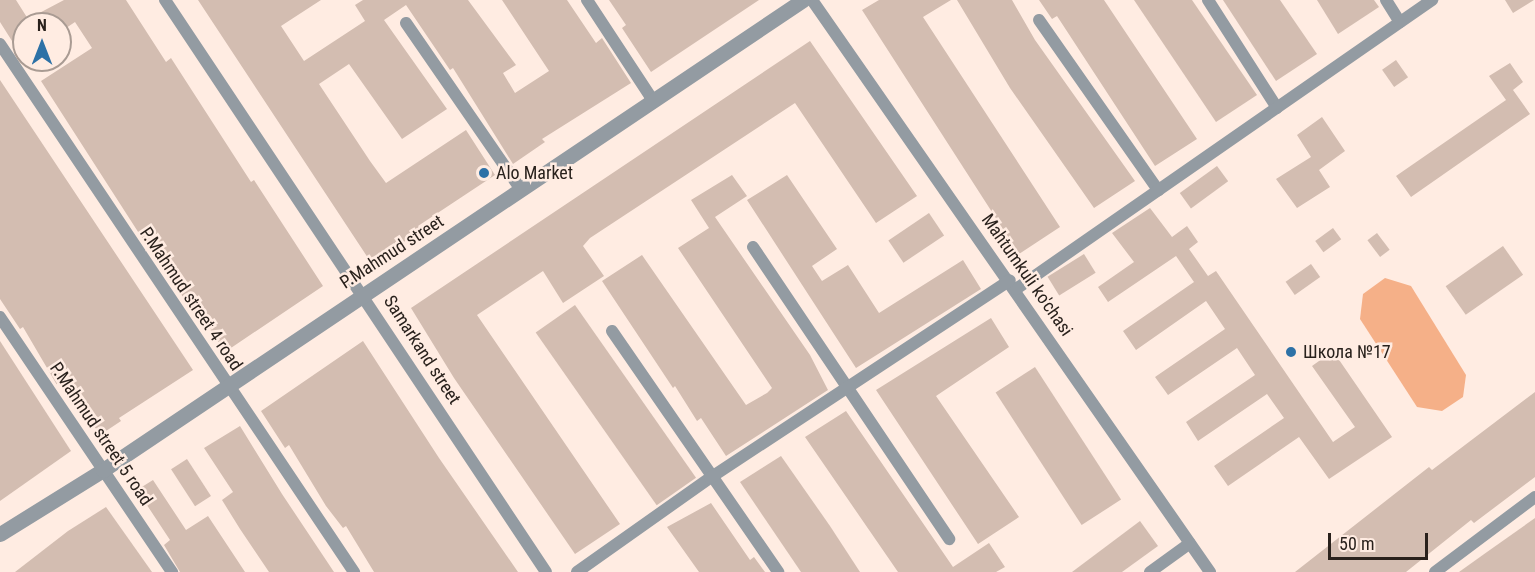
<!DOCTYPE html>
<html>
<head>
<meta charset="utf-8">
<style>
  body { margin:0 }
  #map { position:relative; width:1535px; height:572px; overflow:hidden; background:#ffece2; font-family:"Roboto Condensed",sans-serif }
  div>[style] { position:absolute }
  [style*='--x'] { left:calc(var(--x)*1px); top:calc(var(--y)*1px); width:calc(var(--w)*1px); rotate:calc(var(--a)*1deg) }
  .green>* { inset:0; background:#f5b088 }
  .building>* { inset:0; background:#d3bdb1; transform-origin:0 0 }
  .minor>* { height:12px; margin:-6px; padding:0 6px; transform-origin:6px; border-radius:6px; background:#939ba2 }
  .tertiary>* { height:15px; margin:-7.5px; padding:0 7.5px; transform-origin:7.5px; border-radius:7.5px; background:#939ba2 }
  .dots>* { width:16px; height:16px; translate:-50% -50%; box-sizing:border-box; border:3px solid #ffece2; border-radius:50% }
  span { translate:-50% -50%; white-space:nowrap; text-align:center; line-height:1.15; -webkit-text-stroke:5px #ffece2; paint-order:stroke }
  .poi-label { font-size:18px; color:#29211c }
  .left { translate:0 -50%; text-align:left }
  .street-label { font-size:18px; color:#29211c }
  .north { position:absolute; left:12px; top:12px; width:60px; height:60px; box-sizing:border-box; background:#ffece2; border:2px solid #a99b93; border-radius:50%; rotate:0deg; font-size:16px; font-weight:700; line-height:24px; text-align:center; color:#29211c }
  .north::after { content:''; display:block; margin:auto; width:21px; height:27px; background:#2d71a6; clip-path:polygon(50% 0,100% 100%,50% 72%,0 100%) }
  .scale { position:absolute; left:1328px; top:533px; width:100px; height:27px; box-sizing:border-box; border:3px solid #29211c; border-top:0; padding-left:8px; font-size:18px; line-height:21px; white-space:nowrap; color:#29211c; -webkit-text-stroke:4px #ffece2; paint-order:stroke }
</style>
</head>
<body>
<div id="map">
  <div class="green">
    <i style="clip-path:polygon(1385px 278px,1411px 286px,1466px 375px,1463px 397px,1442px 411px,1417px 407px,1360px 319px,1363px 294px)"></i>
  </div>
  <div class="building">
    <i style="clip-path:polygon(0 0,16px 0,28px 19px,64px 0,126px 0,166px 62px,171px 58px,251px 182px,254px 180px,323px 286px,225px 352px,191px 301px,188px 304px,151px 252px,41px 81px,92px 48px,75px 22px,60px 32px,60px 24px,24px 24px,24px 60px,0 22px)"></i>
    <i style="clip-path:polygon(198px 0,321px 0,281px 26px,304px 61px,365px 21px,355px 5px,363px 0,468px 0,516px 65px,503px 73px,515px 93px,549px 71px,502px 0,567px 0,596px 43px,602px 38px,631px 83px,542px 139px,545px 142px,513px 164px,453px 68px,450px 70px,406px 5px,384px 20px,447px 109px,402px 139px,349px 64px,319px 84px,370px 161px,386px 183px,466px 130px,495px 175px,418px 226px,421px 230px,372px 264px)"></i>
    <i style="clip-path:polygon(609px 0,759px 0,651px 72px,622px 28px,626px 25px)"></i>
    <i style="clip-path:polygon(879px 0,951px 0,923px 17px,1060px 227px,1019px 254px,862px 10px)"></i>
    <i style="clip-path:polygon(957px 0,1012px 0,1035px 40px,1135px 181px,1094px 208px,1010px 88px)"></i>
    <i style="clip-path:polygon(1039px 0,1104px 0,1197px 139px,1155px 166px,1057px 16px,1052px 19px)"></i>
    <i style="clip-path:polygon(1134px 0,1192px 0,1257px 95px,1216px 122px)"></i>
    <i style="clip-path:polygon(1223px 0,1280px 0,1317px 54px,1276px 81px)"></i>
    <i style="clip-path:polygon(1317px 0,1374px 0,1379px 7px,1338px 34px)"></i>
    <i style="clip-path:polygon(1505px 0,1534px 0,1513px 13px)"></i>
    <i style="clip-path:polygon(810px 41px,917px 196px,876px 223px,795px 103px,590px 238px,583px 246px,604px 276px,563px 303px,543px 271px,477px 315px,620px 524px,575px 554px,454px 378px,411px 308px)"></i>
    <i style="left:1396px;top:60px;width:21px;height:17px;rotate:55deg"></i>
    <i style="clip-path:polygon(1510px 63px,1523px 82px,1513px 90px,1530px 114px,1411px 197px,1396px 176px,1506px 100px,1489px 76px)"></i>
    <i style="clip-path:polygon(0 80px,193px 370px,119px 418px,121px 421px,100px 435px,64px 381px,57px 385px,23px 327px,20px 329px,0 299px)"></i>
    <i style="clip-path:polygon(1322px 117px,1345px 151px,1319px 170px,1330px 187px,1297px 208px,1276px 179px,1311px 157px,1297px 135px)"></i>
    <i style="left:1217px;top:166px;width:19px;height:46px;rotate:54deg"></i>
    <i style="clip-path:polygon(732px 175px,747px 196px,715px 217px,810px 355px,828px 390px,726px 456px,701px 418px,697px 421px,675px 386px,673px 388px,602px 281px,642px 255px,746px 405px,767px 393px,772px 388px,678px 248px,709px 228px,691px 200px)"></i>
    <i style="clip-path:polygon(787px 175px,837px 249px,812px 266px,822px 281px,848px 265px,879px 313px,963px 260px,981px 289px,856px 368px,747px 200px)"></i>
    <i style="clip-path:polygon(1150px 208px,1172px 237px,1187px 226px,1198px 242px,1189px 249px,1208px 276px,1216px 271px,1333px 442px,1355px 427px,1312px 366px,1333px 351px,1392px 437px,1329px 479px,1299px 437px,1228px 486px,1214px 466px,1284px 418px,1267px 394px,1198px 441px,1186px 422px,1255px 375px,1237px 348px,1168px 395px,1155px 377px,1225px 329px,1206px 301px,1136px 350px,1123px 331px,1194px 282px,1176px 256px,1108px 302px,1098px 287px,1134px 262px,1112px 233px)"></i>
    <i style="left:929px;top:213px;width:27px;height:49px;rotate:56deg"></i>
    <i style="left:1333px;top:228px;width:14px;height:22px;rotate:54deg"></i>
    <i style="left:1377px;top:233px;width:21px;height:12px;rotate:53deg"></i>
    <i style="left:1503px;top:246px;width:35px;height:70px;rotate:55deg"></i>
    <i style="left:1084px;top:254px;width:22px;height:43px;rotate:58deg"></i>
    <i style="left:1311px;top:264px;width:16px;height:31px;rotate:55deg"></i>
    <i style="left:575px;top:305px;width:211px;height:48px;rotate:55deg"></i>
    <i style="clip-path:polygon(991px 318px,1009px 347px,936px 396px,1019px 517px,978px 544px,876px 390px)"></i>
    <i style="clip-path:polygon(0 341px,71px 451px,0 501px)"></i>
    <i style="clip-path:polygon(363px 341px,439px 458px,518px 572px,374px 572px,346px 526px,343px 528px,326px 506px,289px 445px,285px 448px,261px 411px)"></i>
    <i style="left:1035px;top:367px;width:158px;height:47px;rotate:57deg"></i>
    <i style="clip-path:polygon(1535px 392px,1535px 477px,1474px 523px,1471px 520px,1406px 572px,1295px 572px,1429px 467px,1432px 470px)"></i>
    <i style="clip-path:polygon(846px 411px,953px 567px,989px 543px,1005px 567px,996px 572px,898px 572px,805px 437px)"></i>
    <i style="clip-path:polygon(240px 426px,282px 494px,334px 572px,269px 572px,240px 529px,222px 500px,233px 492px,204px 448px)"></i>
    <i style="clip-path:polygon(781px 456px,830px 526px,860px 572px,801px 572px,740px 482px)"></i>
    <i style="left:187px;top:459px;width:44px;height:19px;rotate:57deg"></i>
    <i style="clip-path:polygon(153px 480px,186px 530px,208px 516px,245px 572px,180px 572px,164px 545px,170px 540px,137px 490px)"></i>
    <i style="clip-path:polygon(711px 503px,750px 560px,754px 557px,765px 572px,699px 572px,667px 527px)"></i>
    <i style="clip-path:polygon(106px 507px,152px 572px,15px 572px,68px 531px)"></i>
    <i style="clip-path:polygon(1535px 518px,1535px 572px,1459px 572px,1487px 552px)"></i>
    <i style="clip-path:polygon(1140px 521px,1158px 546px,1122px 572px,1072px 572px)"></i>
  </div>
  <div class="minor">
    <i style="--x:165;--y:0;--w:687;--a:56.33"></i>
    <i style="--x:587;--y:0;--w:115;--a:56.7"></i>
    <i style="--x:650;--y:96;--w:8;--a:83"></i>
    <i style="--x:812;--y:0;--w:697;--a:55.17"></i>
    <i style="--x:1208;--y:0;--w:128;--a:57.4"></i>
    <i style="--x:1386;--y:0;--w:26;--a:58"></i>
    <i style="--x:1039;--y:20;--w:208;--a:55"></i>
    <i style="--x:406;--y:23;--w:203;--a:55.4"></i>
    <i style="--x:0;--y:44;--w:636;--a:56.16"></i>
    <i style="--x:753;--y:247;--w:352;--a:56.1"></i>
    <i style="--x:1016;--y:289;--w:507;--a:-34.79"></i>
    <i style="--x:0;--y:317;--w:308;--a:56"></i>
    <i style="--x:612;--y:331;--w:293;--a:55.4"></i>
    <i style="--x:577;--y:572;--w:163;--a:-35.3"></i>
    <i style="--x:710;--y:478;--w:359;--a:-33.4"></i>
    <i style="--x:1150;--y:572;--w:49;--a:-35.9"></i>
    <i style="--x:1435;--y:572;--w:125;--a:-36.9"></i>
  </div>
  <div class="tertiary">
    <i style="--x:0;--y:534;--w:121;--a:-31.9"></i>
    <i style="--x:103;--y:470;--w:843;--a:-33.88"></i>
  </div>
  <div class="dots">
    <i style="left:484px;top:173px;background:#2d71a6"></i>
    <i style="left:1291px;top:352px;background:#2d71a6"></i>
  </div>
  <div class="poi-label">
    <span class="left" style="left:496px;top:173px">Alo Market</span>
    <span class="left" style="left:1303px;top:352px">Школа №17</span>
  </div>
  <div class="street-label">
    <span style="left:392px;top:252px;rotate:-33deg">P.Mahmud street</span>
    <span style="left:1027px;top:275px;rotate:55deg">Mahtumkuli ko'chasi</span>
    <span style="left:191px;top:299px;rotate:56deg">P.Mahmud street 4 road</span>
    <span style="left:422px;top:350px;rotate:57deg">Samarkand street</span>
    <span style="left:101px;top:434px;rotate:56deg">P.Mahmud street 5 road</span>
  </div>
  <div class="north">N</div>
  <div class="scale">50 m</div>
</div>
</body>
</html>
